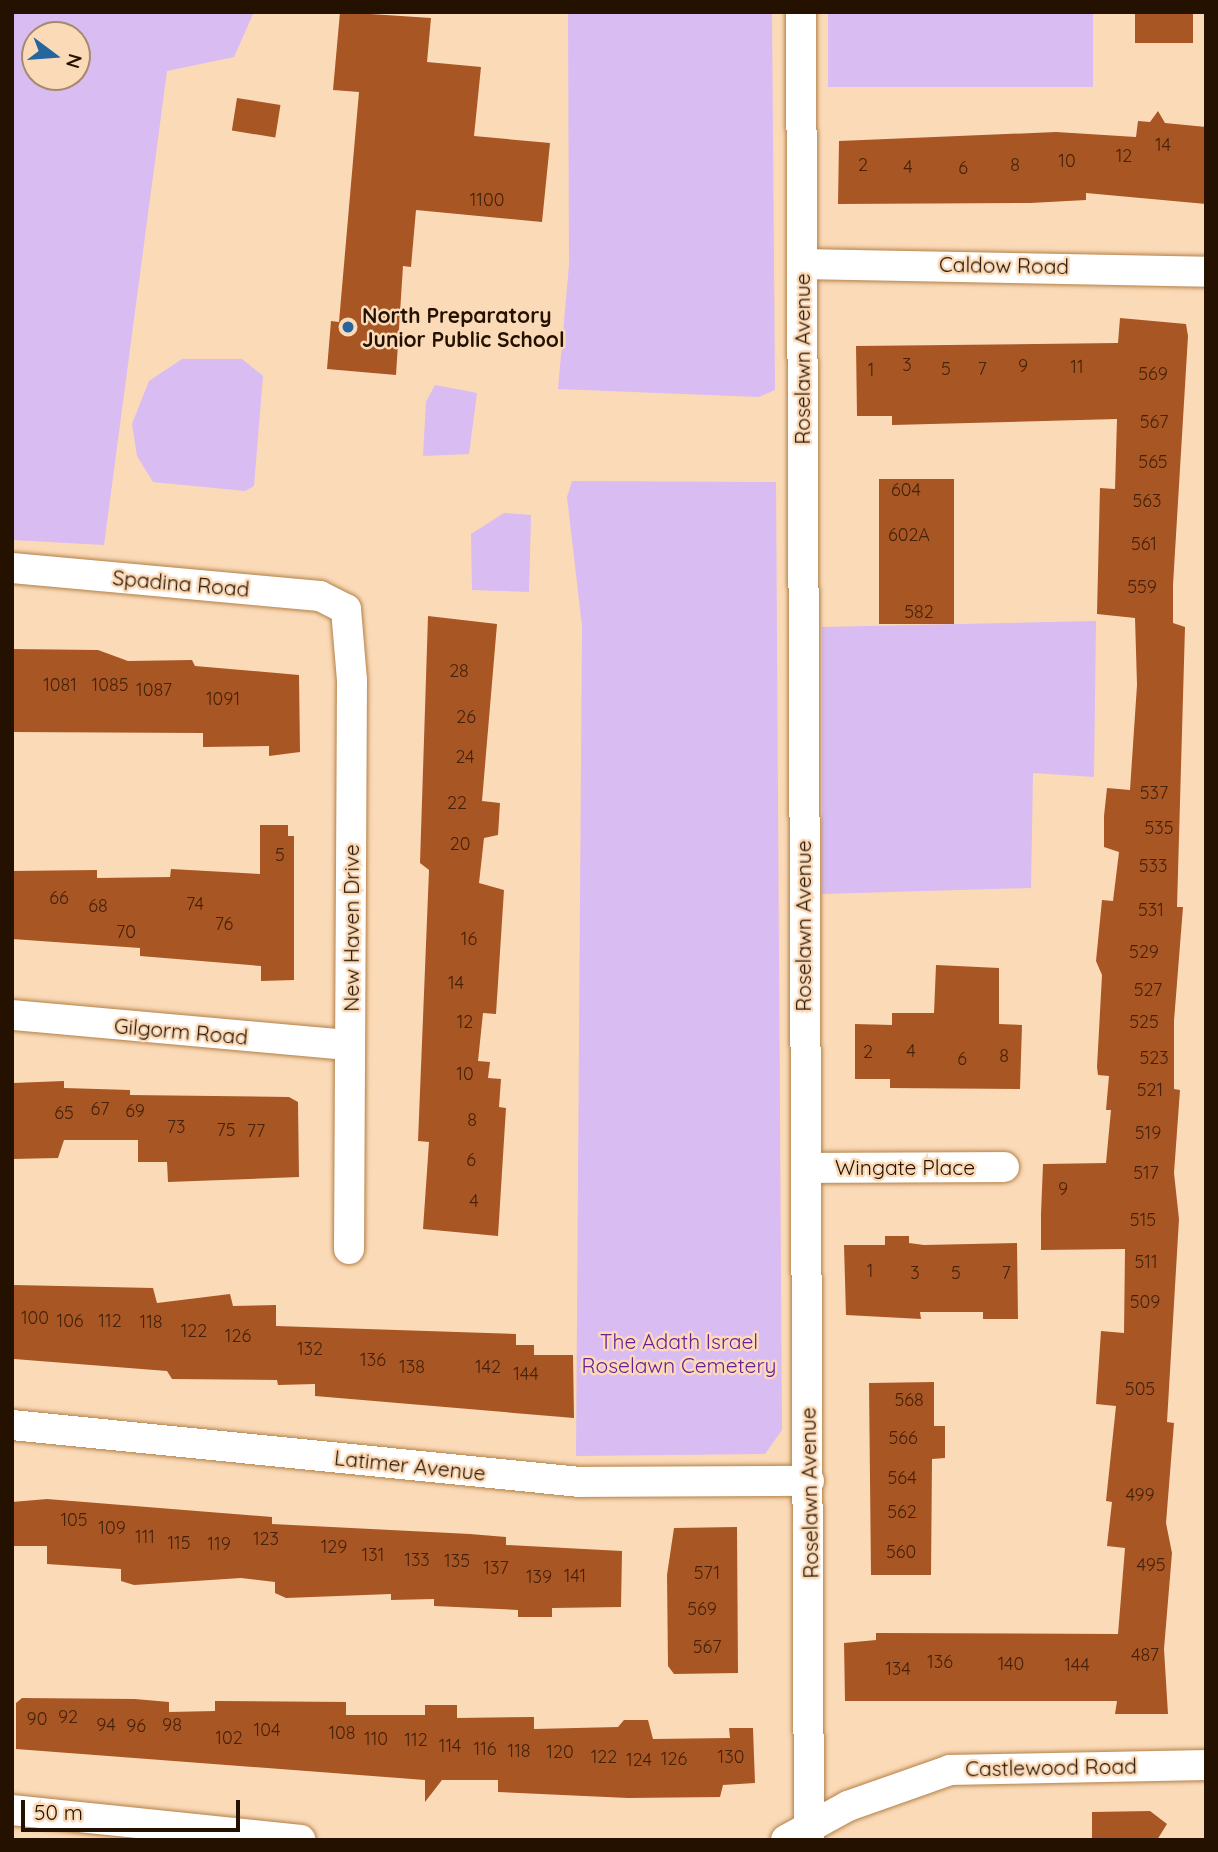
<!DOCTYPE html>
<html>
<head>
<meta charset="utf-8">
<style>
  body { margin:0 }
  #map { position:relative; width:1218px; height:1852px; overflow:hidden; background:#fbdab8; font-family:Quicksand,sans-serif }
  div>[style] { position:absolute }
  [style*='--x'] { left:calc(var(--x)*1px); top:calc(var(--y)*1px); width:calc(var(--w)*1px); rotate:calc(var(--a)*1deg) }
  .green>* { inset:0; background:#d8bcf2; transform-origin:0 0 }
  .building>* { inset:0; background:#a95625; transform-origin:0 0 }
  .roads { filter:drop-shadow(0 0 2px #b38147) drop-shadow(0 0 2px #b38147) }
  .street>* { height:30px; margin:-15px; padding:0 15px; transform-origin:15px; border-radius:15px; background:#fff }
  .dots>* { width:19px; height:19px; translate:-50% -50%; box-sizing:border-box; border:4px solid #fbdab8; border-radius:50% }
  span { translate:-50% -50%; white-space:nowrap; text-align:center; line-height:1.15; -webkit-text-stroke:5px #fbdab8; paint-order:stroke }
  .number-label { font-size:18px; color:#452209 }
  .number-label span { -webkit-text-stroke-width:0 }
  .street-label { font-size:21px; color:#241100 }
  .poi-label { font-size:21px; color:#241100; font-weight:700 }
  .left { translate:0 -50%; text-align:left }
  .park-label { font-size:21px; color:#6a1f9a }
  .frame { position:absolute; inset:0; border:14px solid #241100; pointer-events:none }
  .north { position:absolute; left:21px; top:21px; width:70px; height:70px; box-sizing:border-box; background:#fbdab8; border:2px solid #a58a6e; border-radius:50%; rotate:106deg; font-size:19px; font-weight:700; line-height:28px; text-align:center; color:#241100 }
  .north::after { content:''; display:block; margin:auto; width:24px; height:32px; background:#27669d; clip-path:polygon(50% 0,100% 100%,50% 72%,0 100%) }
  .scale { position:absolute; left:21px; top:1800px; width:219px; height:32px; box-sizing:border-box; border:4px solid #241100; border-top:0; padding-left:9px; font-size:21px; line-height:24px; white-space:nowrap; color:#241100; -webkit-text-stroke:5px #fbdab8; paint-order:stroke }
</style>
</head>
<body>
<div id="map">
  <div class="green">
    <i style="clip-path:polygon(evenodd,12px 12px,254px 12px,234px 57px,167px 71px,104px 545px,12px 540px,12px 12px,35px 35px,77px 35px,77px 77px,35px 77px,35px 35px)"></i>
    <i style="clip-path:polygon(568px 12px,772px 12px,775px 390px,759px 397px,558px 389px,569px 265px)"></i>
    <i style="left:828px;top:12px;width:265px;height:75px"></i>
    <i style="clip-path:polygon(182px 359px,242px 359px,263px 376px,254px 486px,245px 491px,153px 482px,137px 456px,132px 424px,149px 381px)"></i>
    <i style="clip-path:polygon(435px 385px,477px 393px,469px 454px,423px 456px,426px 402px)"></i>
    <i style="clip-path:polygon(572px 481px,776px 482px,782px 1430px,765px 1454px,576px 1456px,582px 626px,567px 497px)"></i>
    <i style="clip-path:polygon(504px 513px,531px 515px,529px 592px,472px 590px,471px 534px)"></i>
    <i style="clip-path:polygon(1096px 621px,1094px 777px,1033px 773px,1031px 888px,822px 894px,822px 627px)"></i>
  </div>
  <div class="building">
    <i style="clip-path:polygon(340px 12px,431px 18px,427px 62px,481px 67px,474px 136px,550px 143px,542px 222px,416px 210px,411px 267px,403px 266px,396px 375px,327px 369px,331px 321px,339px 322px,359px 92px,333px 90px)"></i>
    <i style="left:1135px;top:13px;width:58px;height:30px"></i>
    <i style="left:237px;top:98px;width:44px;height:33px;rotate:9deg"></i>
    <i style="clip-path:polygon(1158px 111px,1165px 123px,1206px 127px,1206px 204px,1086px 193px,1086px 200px,1030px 203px,838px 204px,839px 141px,1056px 132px,1136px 137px,1138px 121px,1150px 122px)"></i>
    <i style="clip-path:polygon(1120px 318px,1186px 324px,1188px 336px,1173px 585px,1173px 623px,1185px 627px,1177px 907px,1183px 907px,1174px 1021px,1174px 1089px,1180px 1090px,1174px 1173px,1179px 1219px,1167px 1422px,1174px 1423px,1166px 1523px,1172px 1553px,1164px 1649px,1168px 1714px,1115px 1714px,1117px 1701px,845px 1701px,844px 1643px,876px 1640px,876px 1633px,1118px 1634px,1125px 1548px,1107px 1546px,1112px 1502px,1106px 1501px,1116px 1406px,1096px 1404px,1101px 1331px,1124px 1333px,1125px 1249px,1041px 1250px,1041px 1214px,1043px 1164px,1106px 1163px,1111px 1110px,1106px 1110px,1109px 1076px,1098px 1075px,1097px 1067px,1102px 975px,1096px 961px,1102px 900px,1113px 901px,1119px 852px,1104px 847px,1104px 816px,1107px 788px,1130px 790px,1137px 685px,1135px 618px,1097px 614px,1100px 488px,1115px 489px,1117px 419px,892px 425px,892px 416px,857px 416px,856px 346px,1118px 343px)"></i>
    <i style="left:879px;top:479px;width:75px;height:145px"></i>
    <i style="clip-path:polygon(428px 616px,497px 624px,482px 801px,500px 803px,498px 835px,484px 838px,479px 883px,504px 890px,496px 1014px,483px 1013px,478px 1061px,490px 1062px,488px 1078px,501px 1079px,499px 1107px,506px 1108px,498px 1236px,423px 1229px,429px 1142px,418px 1141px,429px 870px,420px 863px)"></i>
    <i style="clip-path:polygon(12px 649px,98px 650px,128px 661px,192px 660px,195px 666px,299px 675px,300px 752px,269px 756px,269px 746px,203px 747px,203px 733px,12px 732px)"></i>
    <i style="clip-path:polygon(260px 825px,288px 825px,288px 836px,294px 836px,294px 980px,261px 981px,261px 966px,140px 956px,140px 948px,12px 939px,12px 871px,97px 870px,97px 878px,170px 877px,171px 869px,260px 874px)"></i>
    <i style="clip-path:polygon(936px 965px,999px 968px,999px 1024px,1022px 1025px,1020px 1089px,890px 1088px,890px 1079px,855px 1079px,855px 1024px,892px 1025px,892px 1013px,934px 1013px)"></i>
    <i style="clip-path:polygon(64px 1081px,64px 1088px,130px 1090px,130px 1095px,289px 1097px,298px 1102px,299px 1177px,168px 1182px,167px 1162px,138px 1162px,138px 1140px,64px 1140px,58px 1158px,12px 1159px,13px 1083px)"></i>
    <i style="clip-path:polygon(885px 1236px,909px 1236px,909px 1243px,924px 1245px,1017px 1243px,1018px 1319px,983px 1319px,983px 1312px,920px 1312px,921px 1319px,846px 1315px,844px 1245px,885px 1245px)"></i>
    <i style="clip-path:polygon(14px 1285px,153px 1288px,157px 1303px,230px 1294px,233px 1306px,276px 1305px,276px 1326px,516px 1334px,516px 1345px,534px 1345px,534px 1355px,573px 1355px,574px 1418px,315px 1396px,315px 1384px,278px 1385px,277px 1380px,172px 1379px,167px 1371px,14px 1359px)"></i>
    <i style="clip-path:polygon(934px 1382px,934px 1426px,945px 1426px,945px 1458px,932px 1459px,931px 1575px,871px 1575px,869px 1383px)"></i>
    <i style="clip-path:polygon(47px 1499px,272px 1517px,272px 1524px,470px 1534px,506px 1537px,506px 1545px,622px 1551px,621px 1607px,552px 1608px,552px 1617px,518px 1617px,518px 1610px,434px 1606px,434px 1599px,391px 1600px,391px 1594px,286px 1598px,275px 1593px,275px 1582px,241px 1578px,134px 1585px,121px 1581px,121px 1569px,47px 1564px,47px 1546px,12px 1546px,12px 1502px)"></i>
    <i style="clip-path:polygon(737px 1527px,738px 1673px,674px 1674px,668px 1666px,667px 1575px,674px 1528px)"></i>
    <i style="clip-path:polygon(22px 1698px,135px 1699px,169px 1702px,169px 1712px,215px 1711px,215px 1701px,346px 1702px,346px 1715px,425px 1715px,425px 1705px,457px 1705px,457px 1718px,534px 1717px,534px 1729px,618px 1727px,624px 1720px,648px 1720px,653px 1739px,730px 1738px,729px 1728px,753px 1728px,755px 1783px,723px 1785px,720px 1797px,628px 1798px,498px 1792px,498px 1780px,442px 1780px,425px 1802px,425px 1780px,16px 1749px,16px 1703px)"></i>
    <i style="clip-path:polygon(1150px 1811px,1167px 1824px,1157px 1840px,1092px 1840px,1092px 1812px)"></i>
  </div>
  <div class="roads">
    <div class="street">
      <i style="--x:801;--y:12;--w:1828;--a:89.75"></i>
      <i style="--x:803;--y:264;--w:403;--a:1.1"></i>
      <i style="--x:12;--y:568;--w:309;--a:5.2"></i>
      <i style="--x:320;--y:596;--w:29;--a:27"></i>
      <i style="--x:346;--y:609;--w:71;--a:85.2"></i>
      <i style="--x:352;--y:680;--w:569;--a:90.3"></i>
      <i style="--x:12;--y:1015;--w:339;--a:5.1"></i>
      <i style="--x:806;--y:1168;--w:198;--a:-0.3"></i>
      <i style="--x:12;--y:1425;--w:571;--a:5.73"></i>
      <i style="--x:580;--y:1482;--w:229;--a:-0.3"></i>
      <i style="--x:12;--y:1810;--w:290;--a:5.9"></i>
      <i style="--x:786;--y:1840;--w:71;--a:-28.7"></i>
      <i style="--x:848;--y:1806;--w:108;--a:-19.4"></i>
      <i style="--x:950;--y:1770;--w:256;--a:-1.1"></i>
    </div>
  </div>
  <div class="dots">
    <i style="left:348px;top:327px;background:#27669d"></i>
  </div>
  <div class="number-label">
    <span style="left:1163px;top:145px">14</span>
    <span style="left:1124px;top:156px">12</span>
    <span style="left:1067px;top:161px">10</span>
    <span style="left:863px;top:165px">2</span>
    <span style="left:1015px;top:165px">8</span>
    <span style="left:908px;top:167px">4</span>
    <span style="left:963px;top:168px">6</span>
    <span style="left:487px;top:200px">1100</span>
    <span style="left:907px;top:365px">3</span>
    <span style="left:1023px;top:366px">9</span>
    <span style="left:1077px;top:367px">11</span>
    <span style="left:946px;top:369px">5</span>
    <span style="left:982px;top:369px">7</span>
    <span style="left:871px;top:370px">1</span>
    <span style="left:1153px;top:374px">569</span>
    <span style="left:1154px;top:422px">567</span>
    <span style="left:1153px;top:462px">565</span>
    <span style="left:906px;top:490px">604</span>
    <span style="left:1147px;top:501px">563</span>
    <span style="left:909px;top:535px">602A</span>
    <span style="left:1144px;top:544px">561</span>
    <span style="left:1142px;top:587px">559</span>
    <span style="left:919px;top:612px">582</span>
    <span style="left:459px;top:671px">28</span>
    <span style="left:60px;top:685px">1081</span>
    <span style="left:110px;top:685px">1085</span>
    <span style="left:154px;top:690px">1087</span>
    <span style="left:223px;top:699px">1091</span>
    <span style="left:466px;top:717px">26</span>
    <span style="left:465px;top:757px">24</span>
    <span style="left:1154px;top:793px">537</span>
    <span style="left:457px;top:803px">22</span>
    <span style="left:1159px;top:828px">535</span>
    <span style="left:460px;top:844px">20</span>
    <span style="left:280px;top:855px">5</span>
    <span style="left:1153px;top:866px">533</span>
    <span style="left:59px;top:898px">66</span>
    <span style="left:195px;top:904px">74</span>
    <span style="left:98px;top:906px">68</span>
    <span style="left:1151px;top:910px">531</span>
    <span style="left:224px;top:924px">76</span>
    <span style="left:126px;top:932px">70</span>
    <span style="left:469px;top:939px">16</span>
    <span style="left:1144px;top:952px">529</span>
    <span style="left:456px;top:983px">14</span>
    <span style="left:1148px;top:990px">527</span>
    <span style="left:465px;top:1022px">12</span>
    <span style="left:1144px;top:1022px">525</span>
    <span style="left:911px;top:1051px">4</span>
    <span style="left:868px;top:1052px">2</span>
    <span style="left:1004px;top:1056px">8</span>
    <span style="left:1154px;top:1058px">523</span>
    <span style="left:962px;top:1059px">6</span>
    <span style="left:465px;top:1074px">10</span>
    <span style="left:1150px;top:1090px">521</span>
    <span style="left:100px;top:1109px">67</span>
    <span style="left:135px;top:1111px">69</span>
    <span style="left:64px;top:1113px">65</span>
    <span style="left:472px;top:1120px">8</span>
    <span style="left:176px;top:1127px">73</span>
    <span style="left:226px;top:1130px">75</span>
    <span style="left:256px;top:1131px">77</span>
    <span style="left:1148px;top:1133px">519</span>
    <span style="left:471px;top:1160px">6</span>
    <span style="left:1146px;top:1173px">517</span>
    <span style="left:1063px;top:1189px">9</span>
    <span style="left:474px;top:1201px">4</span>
    <span style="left:1143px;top:1220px">515</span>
    <span style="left:1146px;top:1262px">511</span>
    <span style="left:870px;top:1271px">1</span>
    <span style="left:915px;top:1273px">3</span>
    <span style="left:956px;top:1273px">5</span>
    <span style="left:1006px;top:1273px">7</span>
    <span style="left:1145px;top:1302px">509</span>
    <span style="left:35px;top:1318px">100</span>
    <span style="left:70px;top:1321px">106</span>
    <span style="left:110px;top:1321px">112</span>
    <span style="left:151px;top:1322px">118</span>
    <span style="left:194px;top:1331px">122</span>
    <span style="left:238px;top:1336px">126</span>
    <span style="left:310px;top:1349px">132</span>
    <span style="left:373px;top:1360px">136</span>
    <span style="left:412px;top:1367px">138</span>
    <span style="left:488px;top:1367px">142</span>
    <span style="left:526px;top:1374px">144</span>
    <span style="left:1140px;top:1389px">505</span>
    <span style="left:909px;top:1400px">568</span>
    <span style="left:903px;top:1438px">566</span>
    <span style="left:902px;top:1478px">564</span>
    <span style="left:1140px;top:1495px">499</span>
    <span style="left:902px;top:1512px">562</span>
    <span style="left:74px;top:1520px">105</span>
    <span style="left:112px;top:1528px">109</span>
    <span style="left:145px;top:1537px">111</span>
    <span style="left:266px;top:1539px">123</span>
    <span style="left:179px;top:1543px">115</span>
    <span style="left:219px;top:1544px">119</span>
    <span style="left:334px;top:1547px">129</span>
    <span style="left:901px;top:1552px">560</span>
    <span style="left:373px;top:1555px">131</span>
    <span style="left:417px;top:1560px">133</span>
    <span style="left:457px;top:1561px">135</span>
    <span style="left:1151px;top:1565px">495</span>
    <span style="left:496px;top:1568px">137</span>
    <span style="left:707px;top:1573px">571</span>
    <span style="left:575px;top:1576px">141</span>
    <span style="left:539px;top:1577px">139</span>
    <span style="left:702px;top:1609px">569</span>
    <span style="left:707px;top:1647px">567</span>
    <span style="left:1145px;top:1655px">487</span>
    <span style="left:940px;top:1662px">136</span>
    <span style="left:1011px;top:1664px">140</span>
    <span style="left:1077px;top:1665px">144</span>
    <span style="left:898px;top:1669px">134</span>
    <span style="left:68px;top:1717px">92</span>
    <span style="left:37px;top:1719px">90</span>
    <span style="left:106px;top:1725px">94</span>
    <span style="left:172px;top:1725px">98</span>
    <span style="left:136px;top:1726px">96</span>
    <span style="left:267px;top:1730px">104</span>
    <span style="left:342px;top:1733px">108</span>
    <span style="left:229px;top:1738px">102</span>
    <span style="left:376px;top:1739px">110</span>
    <span style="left:416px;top:1740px">112</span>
    <span style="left:450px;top:1746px">114</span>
    <span style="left:485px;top:1749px">116</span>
    <span style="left:519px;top:1751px">118</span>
    <span style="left:560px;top:1752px">120</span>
    <span style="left:604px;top:1757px">122</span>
    <span style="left:731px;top:1757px">130</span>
    <span style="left:674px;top:1759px">126</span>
    <span style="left:639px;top:1760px">124</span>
  </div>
  <div class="street-label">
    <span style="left:1004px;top:265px;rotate:1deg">Caldow Road</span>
    <span style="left:802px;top:359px;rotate:-90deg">Roselawn Avenue</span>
    <span style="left:181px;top:583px;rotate:5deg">Spadina Road</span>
    <span style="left:803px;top:926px;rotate:-90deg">Roselawn Avenue</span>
    <span style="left:351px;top:928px;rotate:-90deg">New Haven Drive</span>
    <span style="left:181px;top:1031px;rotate:5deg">Gilgorm Road</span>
    <span style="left:905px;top:1167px">Wingate Place</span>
    <span style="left:410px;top:1465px;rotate:6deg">Latimer Avenue</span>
    <span style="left:809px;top:1493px;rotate:-91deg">Roselawn Avenue</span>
    <span style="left:1051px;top:1767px;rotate:-1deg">Castlewood Road</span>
  </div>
  <div class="poi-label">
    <span class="left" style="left:362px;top:327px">North Preparatory<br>Junior Public School</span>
  </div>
  <div class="park-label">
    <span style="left:679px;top:1353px">The Adath Israel<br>Roselawn Cemetery</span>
  </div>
  <div class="frame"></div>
  <div class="north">N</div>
  <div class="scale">50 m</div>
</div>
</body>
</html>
